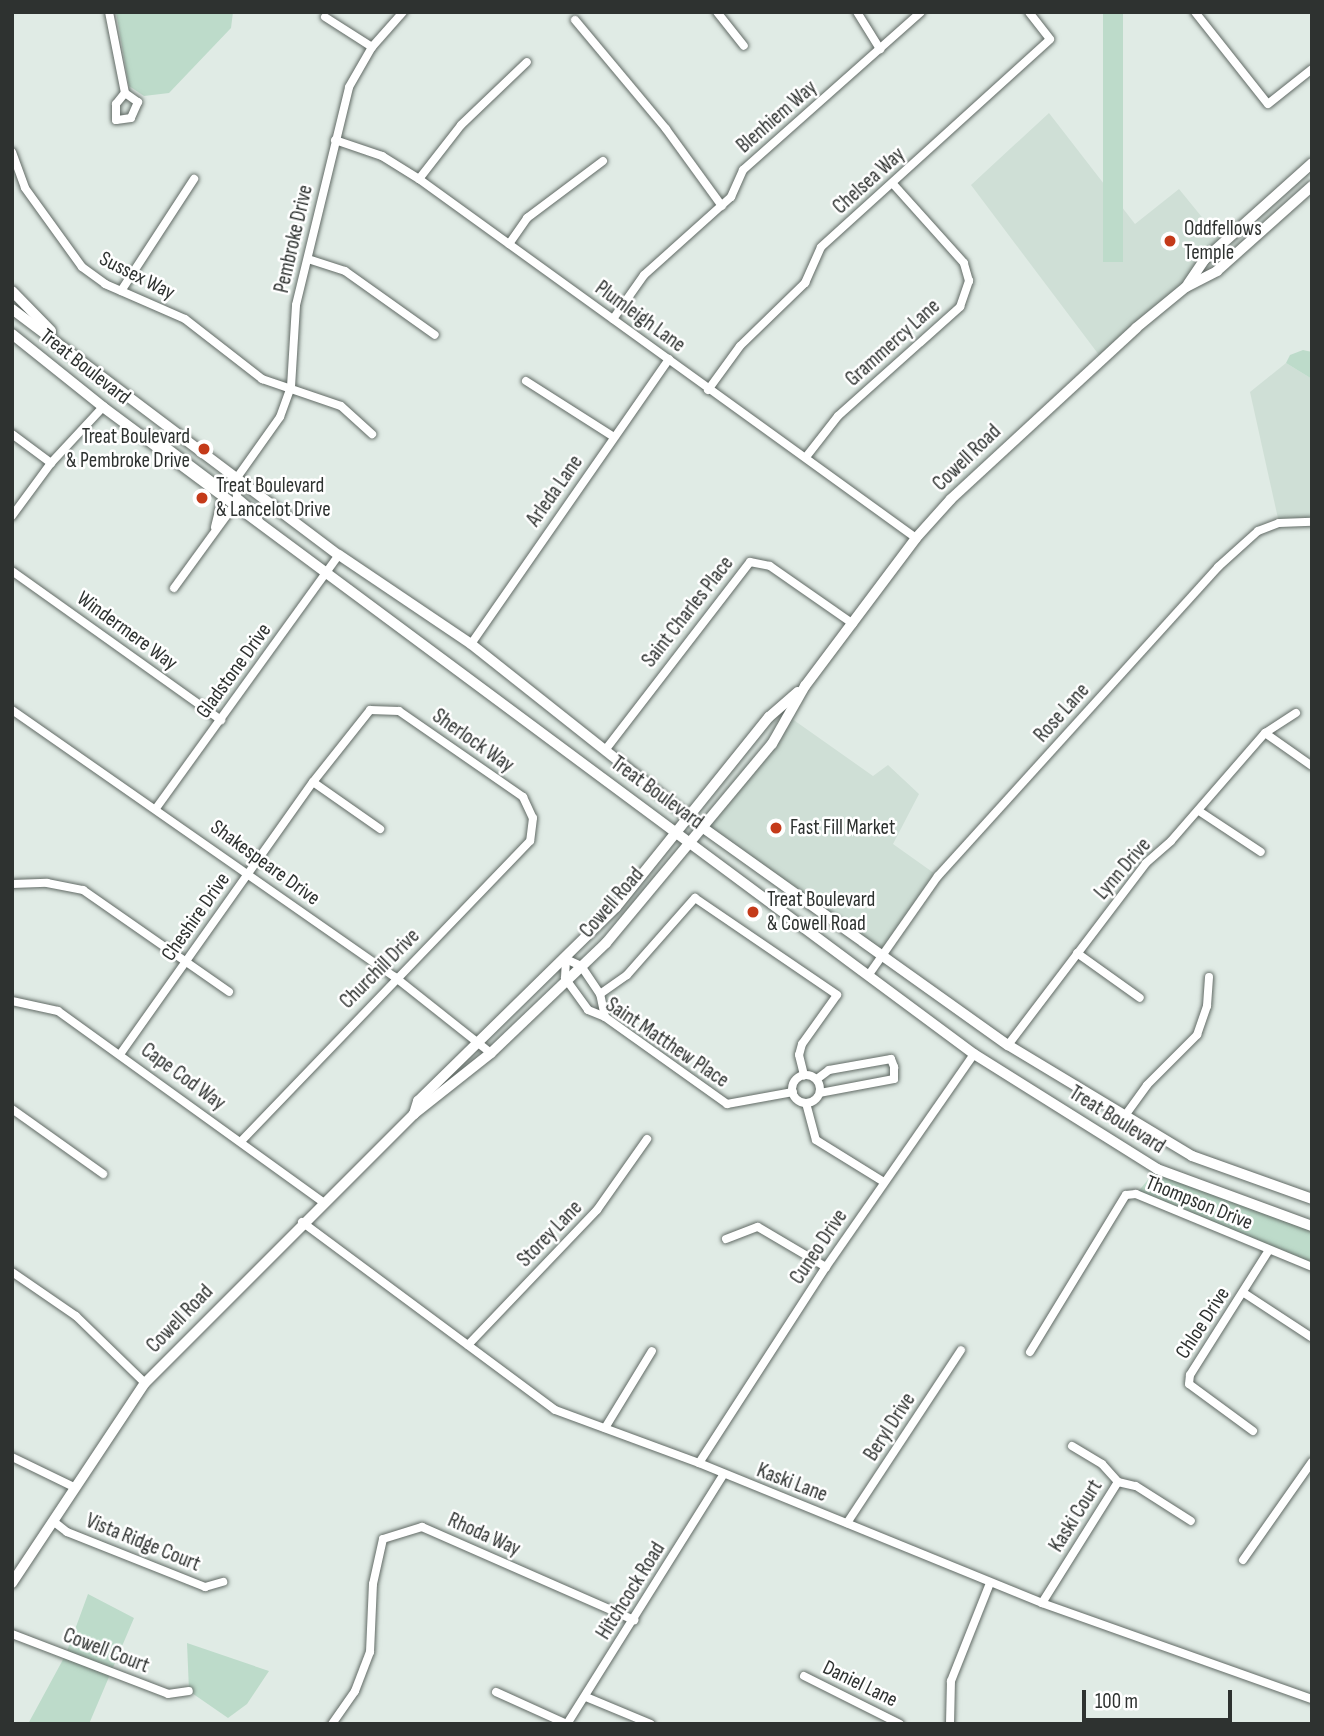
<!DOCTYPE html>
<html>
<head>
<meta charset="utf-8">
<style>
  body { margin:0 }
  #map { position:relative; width:1324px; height:1736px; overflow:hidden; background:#e0ebe5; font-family:"Sofia Sans Condensed",sans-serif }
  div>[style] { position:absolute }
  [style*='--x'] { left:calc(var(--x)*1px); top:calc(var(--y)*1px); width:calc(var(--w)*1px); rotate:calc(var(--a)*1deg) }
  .built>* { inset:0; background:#cfdfd6 }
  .green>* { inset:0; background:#bddbca; transform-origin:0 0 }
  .roads { filter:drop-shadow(0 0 2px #616a65) drop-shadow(0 0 2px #616a65) }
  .minor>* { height:8px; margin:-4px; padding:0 4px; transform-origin:4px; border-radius:4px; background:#fff }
  .minor>.ring { margin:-4px; padding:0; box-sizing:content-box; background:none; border:8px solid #fff; border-radius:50% }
  .tertiary>* { height:10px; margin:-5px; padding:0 5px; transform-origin:5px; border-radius:5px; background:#fff }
  .secondary>* { height:10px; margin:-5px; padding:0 5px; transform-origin:5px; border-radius:5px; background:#fff }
  .dots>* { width:19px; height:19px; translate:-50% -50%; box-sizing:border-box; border:4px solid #fff; border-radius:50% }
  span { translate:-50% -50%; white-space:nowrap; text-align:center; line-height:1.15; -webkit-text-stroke:5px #fff; paint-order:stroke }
  .street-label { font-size:21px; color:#2e3230 }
  .poi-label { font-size:21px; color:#2e3230 }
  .left { translate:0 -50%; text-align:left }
  .right { translate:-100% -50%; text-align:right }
  .frame { position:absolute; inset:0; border:14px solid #2e3230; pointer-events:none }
  .scale { position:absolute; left:1082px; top:1690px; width:150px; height:32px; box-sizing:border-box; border:4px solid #2e3230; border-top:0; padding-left:9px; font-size:21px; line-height:24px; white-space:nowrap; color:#2e3230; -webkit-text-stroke:5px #fff; paint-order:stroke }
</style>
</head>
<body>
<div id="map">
  <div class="built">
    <i style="clip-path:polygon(1049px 113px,1135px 224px,1179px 189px,1223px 243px,1186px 287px,1102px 359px,971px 185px)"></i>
    <i style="clip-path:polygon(1286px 363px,1312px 379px,1312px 522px,1279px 523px,1250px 392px)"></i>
    <i style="clip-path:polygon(788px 716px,873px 776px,888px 765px,919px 794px,893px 844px,938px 876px,882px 956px,702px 827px)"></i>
  </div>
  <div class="green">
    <i style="clip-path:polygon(116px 12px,233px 12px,231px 28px,169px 93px,144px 96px,129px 86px)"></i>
    <i style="left:1103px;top:12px;width:20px;height:250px"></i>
    <i style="clip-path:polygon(1303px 350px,1312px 352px,1312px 379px,1286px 363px,1290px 355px)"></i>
    <i style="clip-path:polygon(1157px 1169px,1312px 1226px,1312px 1267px,1136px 1194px)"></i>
    <i style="clip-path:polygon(88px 1594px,134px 1618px,89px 1724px,28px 1724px,66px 1654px)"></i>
    <i style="clip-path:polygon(187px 1643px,269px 1671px,247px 1704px,228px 1718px,189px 1691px)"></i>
  </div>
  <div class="roads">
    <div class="minor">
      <i style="--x:109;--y:12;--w:83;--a:78.8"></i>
      <i style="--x:125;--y:93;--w:16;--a:35"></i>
      <i style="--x:138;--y:102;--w:17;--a:114"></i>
      <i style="--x:131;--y:118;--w:15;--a:172"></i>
      <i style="--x:116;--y:120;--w:16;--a:-90"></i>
      <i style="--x:116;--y:104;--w:14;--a:-51"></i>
      <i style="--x:717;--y:12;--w:43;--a:51.5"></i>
      <i style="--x:857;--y:12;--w:44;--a:58.1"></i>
      <i style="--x:1195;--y:12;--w:117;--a:51.6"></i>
      <i style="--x:1268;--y:104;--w:56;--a:-38.5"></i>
      <i style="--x:325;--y:17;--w:56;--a:32.6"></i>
      <i style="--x:575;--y:20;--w:142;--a:50.1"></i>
      <i style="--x:666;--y:129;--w:95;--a:54"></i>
      <i style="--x:335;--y:140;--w:50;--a:18.8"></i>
      <i style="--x:382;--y:156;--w:44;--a:31.9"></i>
      <i style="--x:419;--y:179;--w:613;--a:35.84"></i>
      <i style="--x:12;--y:152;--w:38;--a:70"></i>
      <i style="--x:25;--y:188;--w:97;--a:54.2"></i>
      <i style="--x:82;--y:267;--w:29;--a:36"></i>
      <i style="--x:105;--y:284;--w:87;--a:23.6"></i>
      <i style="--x:185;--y:319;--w:98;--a:37.9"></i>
      <i style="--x:262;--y:379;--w:83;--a:18.9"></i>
      <i style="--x:341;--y:406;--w:42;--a:42.1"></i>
      <i style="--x:419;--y:179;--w:68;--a:-52.1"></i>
      <i style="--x:461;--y:125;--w:91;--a:-43.7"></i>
      <i style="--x:509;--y:244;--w:32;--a:-55"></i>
      <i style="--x:527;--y:218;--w:95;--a:-36.9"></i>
      <i style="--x:308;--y:259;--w:39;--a:18"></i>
      <i style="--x:345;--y:271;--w:110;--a:35.4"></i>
      <i style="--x:121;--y:291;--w:134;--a:-56.9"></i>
      <i style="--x:613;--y:319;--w:54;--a:-54.8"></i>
      <i style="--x:644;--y:275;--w:117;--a:-41.9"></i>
      <i style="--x:731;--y:197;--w:30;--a:-66"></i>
      <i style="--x:743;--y:170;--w:238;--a:-41.6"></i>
      <i style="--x:526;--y:381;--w:104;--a:32.5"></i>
      <i style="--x:708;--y:390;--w:54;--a:-54"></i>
      <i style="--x:740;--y:346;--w:91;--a:-44.1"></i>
      <i style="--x:805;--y:283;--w:39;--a:-66"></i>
      <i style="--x:821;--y:247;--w:309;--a:-42.2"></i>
      <i style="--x:1050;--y:39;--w:34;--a:-128"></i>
      <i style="--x:12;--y:434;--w:49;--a:36.6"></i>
      <i style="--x:141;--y:435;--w:11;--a:5"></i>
      <i style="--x:152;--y:436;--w:76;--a:37"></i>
      <i style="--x:213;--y:482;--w:11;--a:10"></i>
      <i style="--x:224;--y:484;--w:13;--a:-23"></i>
      <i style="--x:236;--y:479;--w:76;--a:-54.6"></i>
      <i style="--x:280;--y:417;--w:32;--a:-70"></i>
      <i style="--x:291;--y:387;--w:82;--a:-86.5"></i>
      <i style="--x:296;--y:305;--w:224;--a:-76.3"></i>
      <i style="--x:349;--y:87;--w:46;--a:-60.1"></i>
      <i style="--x:372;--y:47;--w:47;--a:-48.5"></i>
      <i style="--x:806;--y:457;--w:52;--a:-52"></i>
      <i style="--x:838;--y:416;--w:164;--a:-41.8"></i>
      <i style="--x:960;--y:307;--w:28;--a:-71"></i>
      <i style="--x:969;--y:281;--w:19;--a:-106"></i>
      <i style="--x:964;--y:263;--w:106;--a:-131.9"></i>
      <i style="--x:236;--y:479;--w:18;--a:87"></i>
      <i style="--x:237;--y:497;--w:26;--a:40"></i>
      <i style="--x:257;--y:514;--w:8;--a:76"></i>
      <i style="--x:12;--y:516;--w:66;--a:-53.7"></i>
      <i style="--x:51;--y:463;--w:76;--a:-47.1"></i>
      <i style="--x:215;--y:527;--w:33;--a:-76"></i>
      <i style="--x:12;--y:571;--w:257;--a:35.5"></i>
      <i style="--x:174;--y:588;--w:104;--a:-54"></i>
      <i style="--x:471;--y:644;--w:347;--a:-55.2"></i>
      <i style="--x:12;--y:710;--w:467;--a:34.9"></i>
      <i style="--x:395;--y:977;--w:122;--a:38.4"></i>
      <i style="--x:1265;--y:733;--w:57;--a:35.1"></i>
      <i style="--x:606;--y:749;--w:236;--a:-52.4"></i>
      <i style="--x:750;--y:562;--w:20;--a:11"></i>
      <i style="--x:770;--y:566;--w:101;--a:34.9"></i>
      <i style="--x:313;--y:782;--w:82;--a:35"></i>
      <i style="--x:157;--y:807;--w:311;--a:-54.2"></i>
      <i style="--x:1199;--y:811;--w:74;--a:33.5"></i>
      <i style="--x:12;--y:884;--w:35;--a:-2"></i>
      <i style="--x:47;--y:883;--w:37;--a:11"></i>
      <i style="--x:83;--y:890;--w:178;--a:34.9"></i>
      <i style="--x:1077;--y:953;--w:77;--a:35.5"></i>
      <i style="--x:870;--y:973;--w:118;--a:-55"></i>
      <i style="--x:938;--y:876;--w:417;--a:-47.8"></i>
      <i style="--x:1218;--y:567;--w:54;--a:-42"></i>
      <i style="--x:1258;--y:531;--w:22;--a:-21"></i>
      <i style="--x:1279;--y:523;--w:33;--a:-2"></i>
      <i style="--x:600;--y:994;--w:34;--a:-124"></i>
      <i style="--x:581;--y:966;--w:17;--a:-155"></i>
      <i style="--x:566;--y:959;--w:19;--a:93"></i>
      <i style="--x:565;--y:978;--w:39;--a:54"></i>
      <i style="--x:588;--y:1010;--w:18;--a:22"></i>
      <i style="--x:605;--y:1017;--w:150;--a:35.5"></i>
      <i style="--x:727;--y:1104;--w:67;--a:-10.3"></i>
      <i style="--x:12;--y:1001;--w:47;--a:12.3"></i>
      <i style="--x:58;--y:1011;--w:327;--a:35.8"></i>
      <i style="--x:605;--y:1017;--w:24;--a:-102"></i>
      <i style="--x:600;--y:994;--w:33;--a:-35"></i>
      <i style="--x:627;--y:975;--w:103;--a:-48.6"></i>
      <i style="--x:695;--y:898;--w:172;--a:34.3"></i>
      <i style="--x:837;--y:995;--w:60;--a:125.5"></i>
      <i style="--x:802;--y:1044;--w:11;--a:105"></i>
      <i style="--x:799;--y:1055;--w:21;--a:76"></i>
      <i style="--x:1008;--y:1045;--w:228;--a:-52.8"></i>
      <i style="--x:1146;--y:863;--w:33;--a:-41"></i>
      <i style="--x:1171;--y:841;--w:143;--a:-49"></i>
      <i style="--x:1265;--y:733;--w:37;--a:-33"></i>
      <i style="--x:121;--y:1053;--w:332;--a:-54.7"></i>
      <i style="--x:313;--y:782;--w:92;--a:-51.6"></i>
      <i style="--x:370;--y:710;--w:29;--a:2"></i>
      <i style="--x:399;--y:711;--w:151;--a:34.7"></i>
      <i style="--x:523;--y:797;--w:23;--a:65"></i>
      <i style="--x:533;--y:818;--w:23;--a:97"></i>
      <i style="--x:530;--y:841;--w:417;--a:133.9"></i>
      <i class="ring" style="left:792px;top:1075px;width:20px;height:20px"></i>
      <i style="--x:817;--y:1079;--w:15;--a:-37"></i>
      <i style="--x:829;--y:1070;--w:63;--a:-10.1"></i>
      <i style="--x:891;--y:1059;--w:9;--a:69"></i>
      <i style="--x:894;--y:1067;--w:12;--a:90"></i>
      <i style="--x:894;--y:1079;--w:75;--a:169.3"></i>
      <i style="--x:806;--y:1103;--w:38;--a:75"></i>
      <i style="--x:816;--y:1140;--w:80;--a:31.7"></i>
      <i style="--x:12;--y:1109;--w:112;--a:35.5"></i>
      <i style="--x:1124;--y:1117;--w:39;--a:-54"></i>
      <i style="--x:1147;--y:1085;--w:71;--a:-45"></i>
      <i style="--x:1197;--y:1035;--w:31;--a:-71"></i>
      <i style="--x:1207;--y:1006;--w:29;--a:-86"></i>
      <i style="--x:302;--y:1222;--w:315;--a:36.6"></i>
      <i style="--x:555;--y:1410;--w:153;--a:20.2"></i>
      <i style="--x:699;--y:1463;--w:370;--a:22.2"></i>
      <i style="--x:1042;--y:1603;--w:287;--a:19.6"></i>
      <i style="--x:726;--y:1239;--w:34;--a:-21"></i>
      <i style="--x:758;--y:1227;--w:79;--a:30.5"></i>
      <i style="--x:12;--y:1272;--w:78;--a:34.5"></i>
      <i style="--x:76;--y:1316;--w:96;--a:44.2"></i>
      <i style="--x:1244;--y:1293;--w:80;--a:33.3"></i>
      <i style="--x:468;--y:1345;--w:187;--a:-46.3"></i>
      <i style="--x:597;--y:1210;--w:87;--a:-54.8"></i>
      <i style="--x:1030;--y:1352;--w:184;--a:-58.6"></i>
      <i style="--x:1126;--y:1195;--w:10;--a:-6"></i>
      <i style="--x:1136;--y:1194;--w:191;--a:22.5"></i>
      <i style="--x:605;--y:1428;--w:90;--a:-58.6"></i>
      <i style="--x:1253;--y:1431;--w:79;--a:-143.7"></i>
      <i style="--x:1189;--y:1384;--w:9;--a:-84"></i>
      <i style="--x:1190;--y:1375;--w:148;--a:-57.7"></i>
      <i style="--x:1072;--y:1446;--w:35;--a:31"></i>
      <i style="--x:1102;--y:1464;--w:24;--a:48"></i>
      <i style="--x:12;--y:1457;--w:69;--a:25.8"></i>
      <i style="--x:699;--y:1463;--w:234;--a:-57.1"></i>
      <i style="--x:826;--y:1267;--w:259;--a:-55.2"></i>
      <i style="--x:1118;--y:1482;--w:18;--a:13"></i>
      <i style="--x:1136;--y:1486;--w:65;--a:32.5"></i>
      <i style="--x:53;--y:1521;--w:18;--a:38"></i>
      <i style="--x:67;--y:1532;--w:149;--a:21.7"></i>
      <i style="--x:205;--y:1587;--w:19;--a:-16"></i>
      <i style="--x:847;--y:1523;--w:207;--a:-56.6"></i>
      <i style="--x:1243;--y:1560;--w:120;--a:-54.9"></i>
      <i style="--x:1042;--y:1603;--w:143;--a:-57.9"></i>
      <i style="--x:12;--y:1634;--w:167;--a:21"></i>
      <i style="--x:168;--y:1694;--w:21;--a:-8"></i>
      <i style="--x:804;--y:1676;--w:107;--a:26.6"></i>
      <i style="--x:496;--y:1692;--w:78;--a:24.3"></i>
      <i style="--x:567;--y:1724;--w:294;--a:-57.9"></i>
      <i style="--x:586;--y:1697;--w:70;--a:22.6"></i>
      <i style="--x:332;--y:1724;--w:40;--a:-55.1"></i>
      <i style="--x:355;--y:1691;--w:42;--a:-69"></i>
      <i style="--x:370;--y:1652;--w:68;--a:-87.5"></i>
      <i style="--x:373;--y:1584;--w:46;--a:-77.5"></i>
      <i style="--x:383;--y:1539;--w:41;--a:-17.1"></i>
      <i style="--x:422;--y:1527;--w:232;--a:23.7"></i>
      <i style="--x:950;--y:1724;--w:43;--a:-88.7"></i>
      <i style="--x:951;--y:1681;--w:105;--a:-68.3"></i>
    </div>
    <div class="tertiary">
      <i style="--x:1188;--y:284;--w:29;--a:-56"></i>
      <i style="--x:1204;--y:260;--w:145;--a:-41.9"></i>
      <i style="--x:414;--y:1114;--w:14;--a:-73"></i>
      <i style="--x:418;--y:1101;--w:277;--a:-44.4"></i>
      <i style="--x:616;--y:907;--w:244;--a:-51.2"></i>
      <i style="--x:769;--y:717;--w:38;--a:-41"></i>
      <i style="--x:12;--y:1583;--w:240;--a:-56.4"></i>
      <i style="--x:145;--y:1383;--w:380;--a:-45"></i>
      <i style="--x:414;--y:1114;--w:98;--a:-38.4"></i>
      <i style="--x:491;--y:1053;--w:159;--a:-43.7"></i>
      <i style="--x:606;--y:943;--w:259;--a:-50.2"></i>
      <i style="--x:772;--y:744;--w:67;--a:-60.4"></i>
      <i style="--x:805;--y:686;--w:185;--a:-53.1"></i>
      <i style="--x:916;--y:538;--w:52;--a:-48.1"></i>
      <i style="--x:951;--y:499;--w:252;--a:-42.7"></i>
      <i style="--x:1136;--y:328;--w:65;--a:-39.4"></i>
      <i style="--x:1186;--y:287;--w:35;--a:-27"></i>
      <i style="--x:1217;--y:271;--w:127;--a:-41.8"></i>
    </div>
    <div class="secondary">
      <i style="--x:12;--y:291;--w:56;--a:45.7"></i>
      <i style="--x:12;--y:309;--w:409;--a:37"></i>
      <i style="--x:339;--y:555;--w:159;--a:34"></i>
      <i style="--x:471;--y:644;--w:295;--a:38.4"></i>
      <i style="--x:702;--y:827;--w:376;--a:35.5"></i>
      <i style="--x:1008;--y:1045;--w:215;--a:31.1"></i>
      <i style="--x:1192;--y:1156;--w:127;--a:19.7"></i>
      <i style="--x:12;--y:334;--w:117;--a:38.7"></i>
      <i style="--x:103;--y:407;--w:1085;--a:36.61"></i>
      <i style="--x:974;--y:1054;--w:216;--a:32.1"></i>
      <i style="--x:1157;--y:1169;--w:165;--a:20.2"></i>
    </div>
  </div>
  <div class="dots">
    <i style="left:1170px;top:241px;background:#c43a19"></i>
    <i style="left:204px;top:449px;background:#c43a19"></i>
    <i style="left:202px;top:498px;background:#c43a19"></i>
    <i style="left:776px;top:828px;background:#c43a19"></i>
    <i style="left:753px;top:912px;background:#c43a19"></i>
  </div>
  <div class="street-label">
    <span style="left:777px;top:117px;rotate:-41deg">Blenhiem Way</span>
    <span style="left:869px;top:181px;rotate:-42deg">Chelsea Way</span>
    <span style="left:294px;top:239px;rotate:-77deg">Pembroke Drive</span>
    <span style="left:137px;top:276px;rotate:27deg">Sussex Way</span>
    <span style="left:640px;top:317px;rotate:36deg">Plumleigh Lane</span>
    <span style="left:893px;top:343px;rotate:-42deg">Grammercy Lane</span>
    <span style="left:85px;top:367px;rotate:38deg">Treat Boulevard</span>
    <span style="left:967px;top:458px;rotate:-44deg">Cowell Road</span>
    <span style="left:555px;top:491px;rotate:-55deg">Arleda Lane</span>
    <span style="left:688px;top:612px;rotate:-52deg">Saint Charles Place</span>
    <span style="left:127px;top:631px;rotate:36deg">Windermere Way</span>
    <span style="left:234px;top:671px;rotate:-54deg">Gladstone Drive</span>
    <span style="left:1062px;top:713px;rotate:-48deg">Rose Lane</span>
    <span style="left:473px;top:741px;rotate:35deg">Sherlock Way</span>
    <span style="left:657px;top:793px;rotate:36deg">Treat Boulevard</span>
    <span style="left:265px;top:863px;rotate:36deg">Shakespeare Drive</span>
    <span style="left:1123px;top:869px;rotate:-49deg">Lynn Drive</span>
    <span style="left:612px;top:903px;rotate:-49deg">Cowell Road</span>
    <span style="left:196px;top:917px;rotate:-55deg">Cheshire Drive</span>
    <span style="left:380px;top:969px;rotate:-45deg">Churchill Drive</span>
    <span style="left:667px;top:1043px;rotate:34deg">Saint Matthew Place</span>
    <span style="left:183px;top:1077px;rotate:36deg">Cape Cod Way</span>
    <span style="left:1117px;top:1120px;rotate:32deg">Treat Boulevard</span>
    <span style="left:1199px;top:1203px;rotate:22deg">Thompson Drive</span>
    <span style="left:550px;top:1234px;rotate:-46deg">Storey Lane</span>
    <span style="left:819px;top:1247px;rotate:-56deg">Cuneo Drive</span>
    <span style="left:180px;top:1319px;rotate:-46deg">Cowell Road</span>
    <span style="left:1203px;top:1323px;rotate:-57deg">Chloe Drive</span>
    <span style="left:890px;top:1427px;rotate:-57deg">Beryl Drive</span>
    <span style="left:792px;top:1483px;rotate:21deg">Kaski Lane</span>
    <span style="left:1076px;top:1516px;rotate:-58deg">Kaski Court</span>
    <span style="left:484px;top:1535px;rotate:24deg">Rhoda Way</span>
    <span style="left:143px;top:1543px;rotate:22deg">Vista Ridge Court</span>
    <span style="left:631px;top:1591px;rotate:-58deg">Hitchcock Road</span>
    <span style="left:106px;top:1651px;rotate:21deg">Cowell Court</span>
    <span style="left:860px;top:1684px;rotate:26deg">Daniel Lane</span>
  </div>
  <div class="poi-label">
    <span class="left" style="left:1184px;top:241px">Oddfellows<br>Temple</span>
    <span class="right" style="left:190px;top:449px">Treat Boulevard<br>&amp; Pembroke Drive</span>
    <span class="left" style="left:216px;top:498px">Treat Boulevard<br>&amp; Lancelot Drive</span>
    <span class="left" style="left:790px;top:828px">Fast Fill Market</span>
    <span class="left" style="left:767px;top:912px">Treat Boulevard<br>&amp; Cowell Road</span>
  </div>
  <div class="frame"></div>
  <div class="scale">100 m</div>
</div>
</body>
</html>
